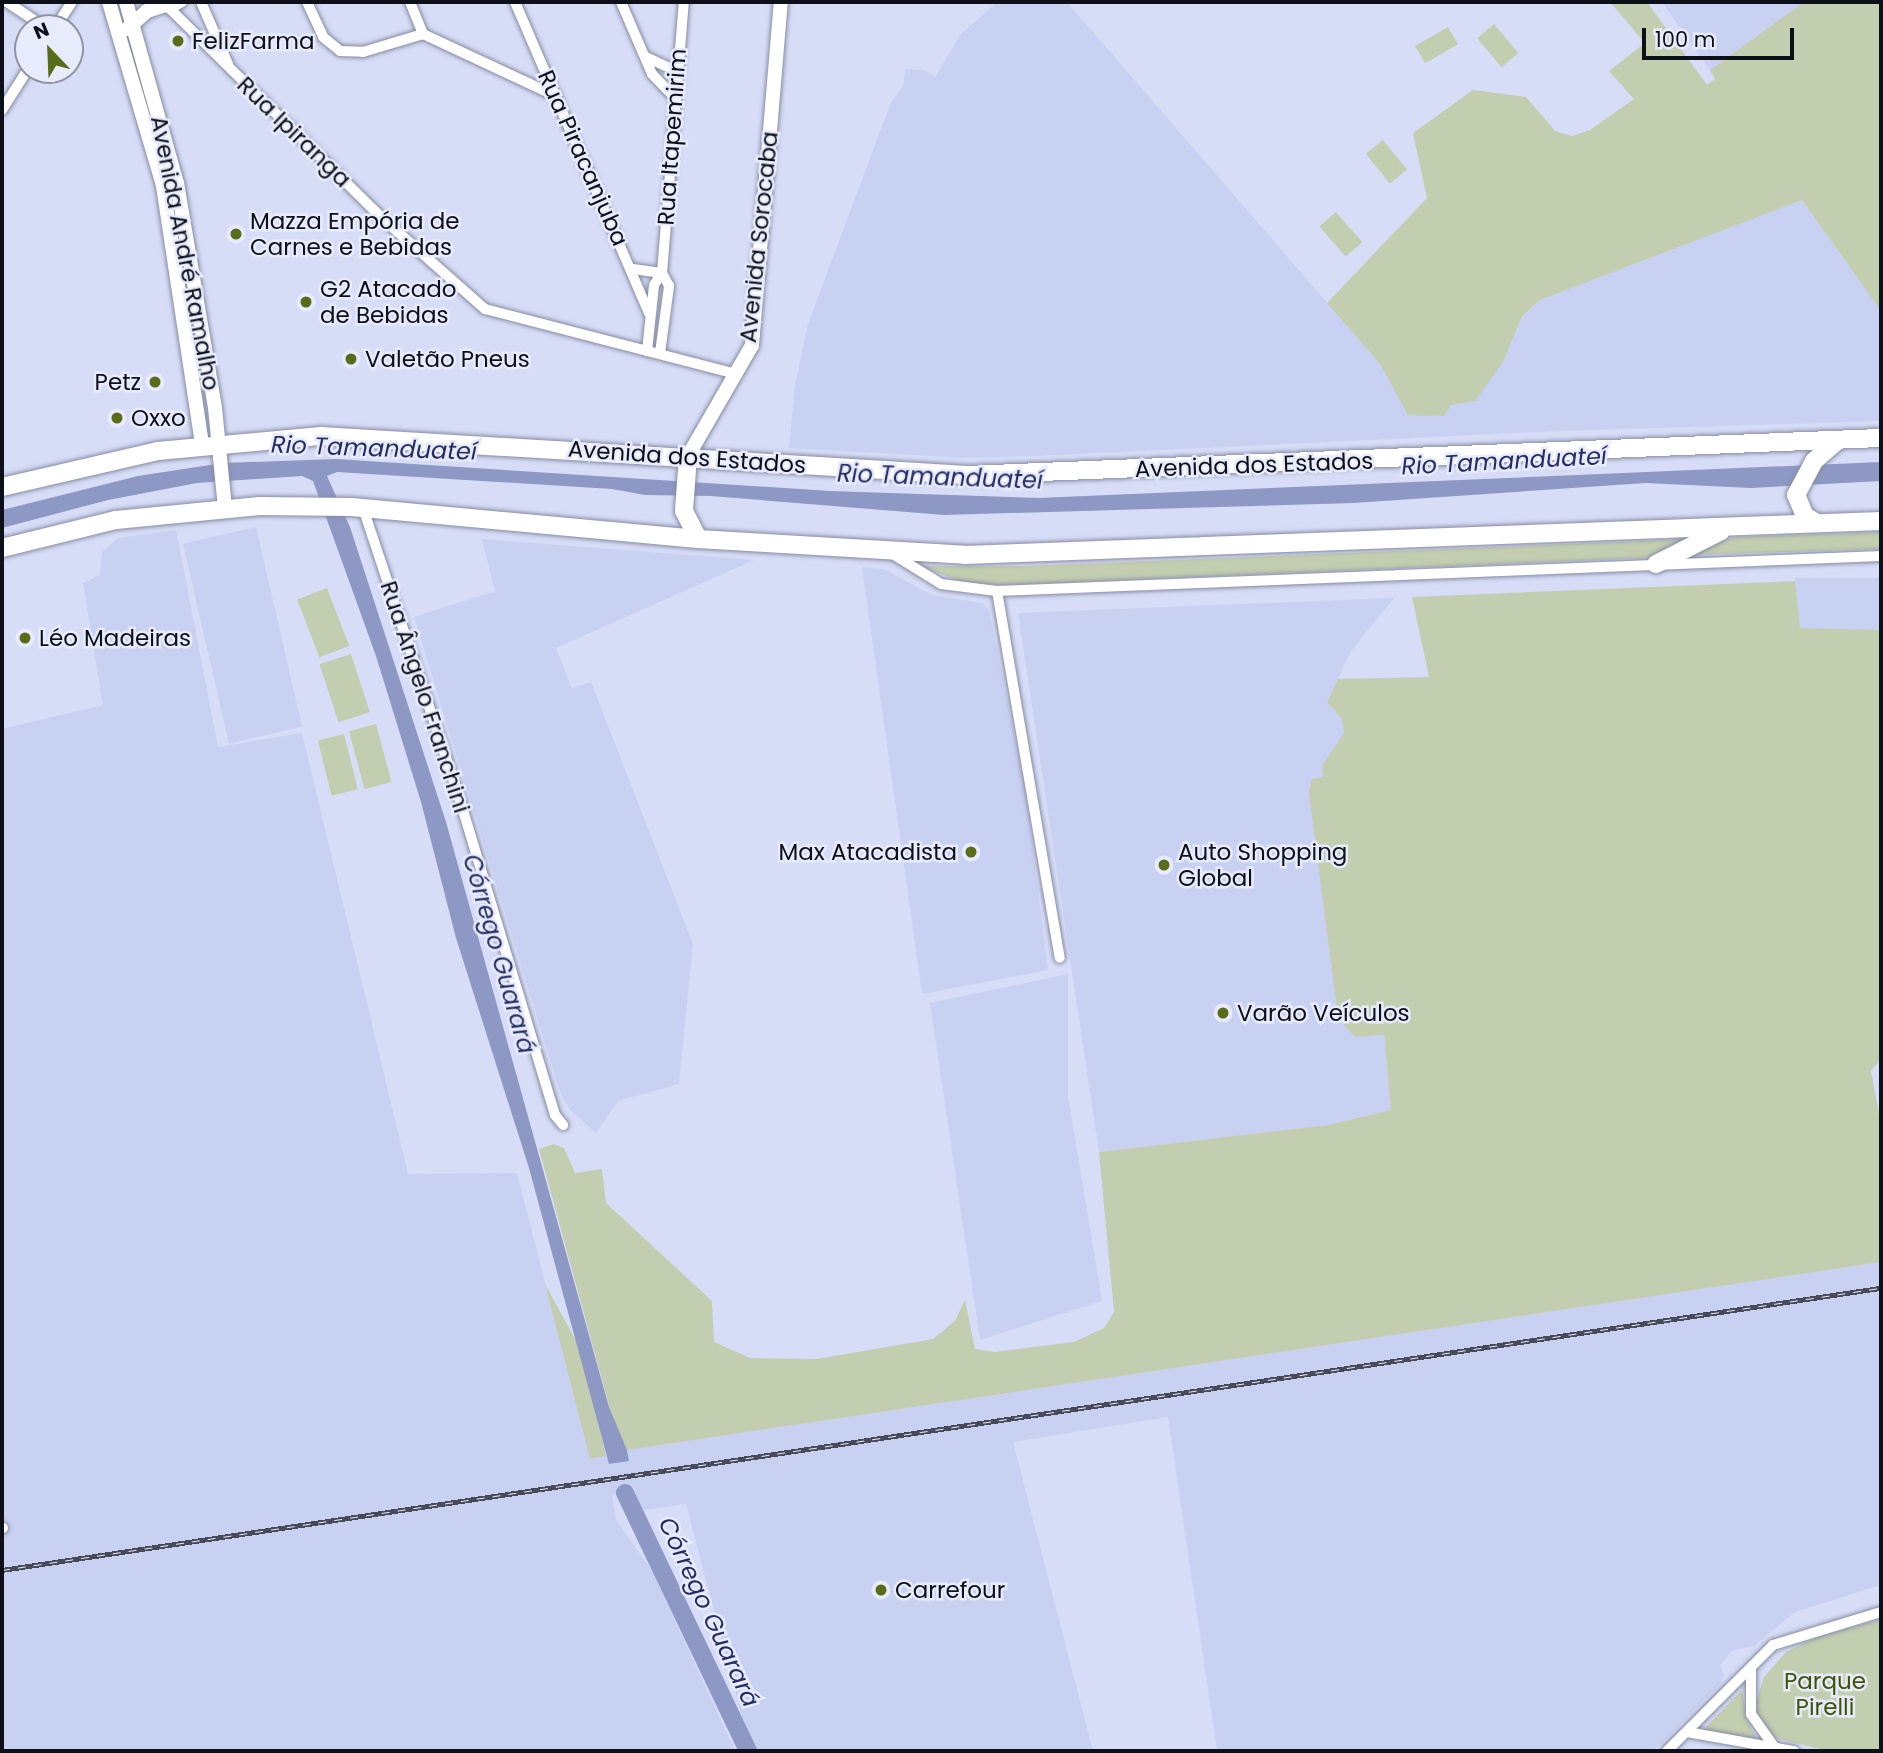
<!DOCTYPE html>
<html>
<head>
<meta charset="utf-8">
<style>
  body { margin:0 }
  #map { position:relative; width:1883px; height:1753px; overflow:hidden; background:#d7ddf7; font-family:Poppins,sans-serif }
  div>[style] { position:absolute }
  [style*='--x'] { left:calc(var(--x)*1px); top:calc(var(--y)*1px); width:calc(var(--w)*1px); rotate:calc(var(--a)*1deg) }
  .built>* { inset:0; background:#c9d1f2; transform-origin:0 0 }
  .green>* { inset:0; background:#c3cdb0; transform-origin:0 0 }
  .water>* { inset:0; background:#8e98c4 }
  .river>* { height:18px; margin:-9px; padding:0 9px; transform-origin:9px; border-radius:9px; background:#8e98c4 }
  .roads { filter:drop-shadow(0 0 2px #868ca4) drop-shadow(0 0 2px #868ca4) }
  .street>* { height:10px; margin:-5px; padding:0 5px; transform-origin:5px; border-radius:5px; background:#fff }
  .secondary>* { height:14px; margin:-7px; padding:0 7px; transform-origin:7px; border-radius:7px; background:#fff }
  .highway>* { height:18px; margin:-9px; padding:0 9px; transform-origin:9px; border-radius:9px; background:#fff }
  .rail>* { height:5px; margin-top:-2.5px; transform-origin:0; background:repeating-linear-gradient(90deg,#e7ebfb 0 8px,#474a58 0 16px); box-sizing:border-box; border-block:2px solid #474a58 }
  .dots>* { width:19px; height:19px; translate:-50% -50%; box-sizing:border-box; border:4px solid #e7ebfb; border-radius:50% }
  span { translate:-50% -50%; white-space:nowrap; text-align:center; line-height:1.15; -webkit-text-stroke:5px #e7ebfb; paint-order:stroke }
  .poi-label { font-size:23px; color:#0e1019 }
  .left { translate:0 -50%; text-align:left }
  .right { translate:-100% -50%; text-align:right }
  .street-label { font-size:23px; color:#0e1019 }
  .park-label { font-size:23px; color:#425307 }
  .water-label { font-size:24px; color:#262d64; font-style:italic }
  .frame { position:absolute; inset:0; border:4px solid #0e1019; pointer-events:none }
  .north { position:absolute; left:14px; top:14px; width:70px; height:70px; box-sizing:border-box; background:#e7ebfb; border:2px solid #9093a1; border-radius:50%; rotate:337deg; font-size:19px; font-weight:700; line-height:28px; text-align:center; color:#0e1019 }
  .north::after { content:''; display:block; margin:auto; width:24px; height:32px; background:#586c1a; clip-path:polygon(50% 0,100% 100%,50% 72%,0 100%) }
  .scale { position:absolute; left:1642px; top:28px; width:152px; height:32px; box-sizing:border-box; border:4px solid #0e1019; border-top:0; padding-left:9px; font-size:21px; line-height:24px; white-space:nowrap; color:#0e1019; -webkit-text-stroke:5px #e7ebfb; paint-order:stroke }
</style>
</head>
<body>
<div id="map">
  <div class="built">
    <i style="clip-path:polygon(997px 2px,1067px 2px,1380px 364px,1409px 415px,1450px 405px,1503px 362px,1522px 318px,1540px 300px,1802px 200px,1881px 311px,1881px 421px,1558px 431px,1037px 456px,964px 458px,789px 448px,795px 385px,808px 324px,891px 102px,903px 86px,905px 69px,924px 70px,935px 77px,961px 34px)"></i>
    <i style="clip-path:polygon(1662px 2px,1804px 2px,1710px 70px)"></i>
    <i style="left:256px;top:527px;width:205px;height:75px;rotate:77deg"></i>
    <i style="clip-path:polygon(176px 530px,218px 747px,302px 733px,408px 1174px,517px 1173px,590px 1459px,606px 1456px,610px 1464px,629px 1461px,627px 1450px,1881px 1262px,1881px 1585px,1795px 1612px,1754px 1646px,1733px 1650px,1720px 1665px,1724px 1675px,1720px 1684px,1653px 1751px,1217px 1751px,1168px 1417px,1013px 1442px,1093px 1751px,756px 1751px,741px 1714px,686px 1504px,643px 1510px,634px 1491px,612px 1495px,616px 1520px,652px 1571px,735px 1751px,2px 1751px,2px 729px,103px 705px,83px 583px,100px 575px,102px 552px,118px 538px)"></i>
    <i style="clip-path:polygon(482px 539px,754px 560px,556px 648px,572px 688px,591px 682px,693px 944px,679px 1084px,618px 1101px,596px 1133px,570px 1110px,561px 1095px,414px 617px,495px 591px)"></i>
    <i style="clip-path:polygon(862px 567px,884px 569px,932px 595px,983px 603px,989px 610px,1026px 794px,1048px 970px,922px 994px)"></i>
    <i style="left:1881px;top:578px;width:52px;height:86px;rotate:90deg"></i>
    <i style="clip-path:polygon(1394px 598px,1351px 651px,1327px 702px,1342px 719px,1344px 733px,1323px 766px,1355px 1037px,1384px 1035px,1391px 1110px,1328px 1125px,1099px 1152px,1018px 613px)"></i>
    <i style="clip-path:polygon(1068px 974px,1068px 1097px,1102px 1301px,980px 1340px,930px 1003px)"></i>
  </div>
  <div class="green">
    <i style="clip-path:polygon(1610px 2px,1647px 2px,1707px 85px,1715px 79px,1710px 70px,1804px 2px,1881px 2px,1881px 311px,1802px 200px,1540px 300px,1522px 317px,1503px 362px,1475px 401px,1451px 405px,1444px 416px,1408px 415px,1380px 364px,1327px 303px,1427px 198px,1413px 133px,1473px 90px,1526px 97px,1555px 131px,1572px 136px,1590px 130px,1634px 99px,1609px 71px,1645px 43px)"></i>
    <i style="left:1494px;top:24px;width:38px;height:22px;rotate:50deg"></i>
    <i style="left:1448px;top:27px;width:20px;height:38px;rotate:60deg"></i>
    <i style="left:1383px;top:140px;width:38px;height:22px;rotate:51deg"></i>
    <i style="left:1336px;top:212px;width:40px;height:22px;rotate:49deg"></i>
    <i style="clip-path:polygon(1879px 532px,1880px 549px,1691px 555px,1734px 537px)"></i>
    <i style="clip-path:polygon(1690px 539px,1646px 558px,1003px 585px,966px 583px,919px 566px,1025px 566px)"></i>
    <i style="clip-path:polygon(1795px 581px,1800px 628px,1881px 630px,1881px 1059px,1871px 1071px,1881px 1125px,1881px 1262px,627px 1450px,613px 1420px,539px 1149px,554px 1144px,564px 1148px,575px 1173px,602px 1169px,606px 1203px,712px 1301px,714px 1342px,750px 1358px,817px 1359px,933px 1339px,955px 1321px,965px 1300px,975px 1349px,995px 1352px,1074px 1342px,1104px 1328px,1114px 1312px,1099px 1152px,1328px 1125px,1391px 1110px,1384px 1035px,1355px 1037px,1338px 1018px,1309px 792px,1312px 779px,1323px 777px,1322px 766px,1344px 733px,1342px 719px,1327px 702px,1338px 679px,1429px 677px,1412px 597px)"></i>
    <i style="left:327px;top:588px;width:62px;height:32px;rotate:69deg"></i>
    <i style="left:351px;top:654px;width:61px;height:33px;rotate:72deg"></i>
    <i style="left:376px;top:724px;width:60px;height:28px;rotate:75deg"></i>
    <i style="left:344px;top:734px;width:57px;height:27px;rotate:76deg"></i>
    <i style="clip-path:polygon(545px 1284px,580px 1348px,606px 1456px,590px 1459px)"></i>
    <i style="clip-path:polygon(1881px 1619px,1881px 1751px,1829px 1751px,1775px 1738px,1759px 1719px,1755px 1704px,1764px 1677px,1786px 1652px,1815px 1638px)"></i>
    <i style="clip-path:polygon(1742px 1690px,1746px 1717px,1757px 1740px,1703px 1730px)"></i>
  </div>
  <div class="water">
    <i style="clip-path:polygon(336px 459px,830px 491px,1038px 498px,1881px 462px,1881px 481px,1751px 488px,1646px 483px,1354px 503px,944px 515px,711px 496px,645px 495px,612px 489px,337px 472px,327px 476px,350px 527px,446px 822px,609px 1407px,627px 1450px,629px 1461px,609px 1464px,529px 1168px,456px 938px,421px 802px,376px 656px,313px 481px,302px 476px,197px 483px,108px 500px,2px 528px,2px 510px,138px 476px,223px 463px)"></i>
  </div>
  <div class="river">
    <i style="--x:625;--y:1493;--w:286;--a:64.5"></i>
  </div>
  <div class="roads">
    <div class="street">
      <i style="--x:7;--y:2;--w:47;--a:33.7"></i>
      <i style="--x:163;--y:2;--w:306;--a:44.6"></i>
      <i style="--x:381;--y:217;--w:139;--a:41.5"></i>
      <i style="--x:485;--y:309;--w:259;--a:14.5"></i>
      <i style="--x:201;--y:2;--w:68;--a:66.5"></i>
      <i style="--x:307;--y:2;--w:38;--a:65"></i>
      <i style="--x:323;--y:37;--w:22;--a:39"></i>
      <i style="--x:340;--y:51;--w:23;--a:2"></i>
      <i style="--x:363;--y:52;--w:63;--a:-16.7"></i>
      <i style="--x:423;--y:34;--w:147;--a:25"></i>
      <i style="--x:410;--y:2;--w:35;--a:68"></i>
      <i style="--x:515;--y:2;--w:339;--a:66.7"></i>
      <i style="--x:621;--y:2;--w:78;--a:66.7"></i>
      <i style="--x:652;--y:74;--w:32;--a:46"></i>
      <i style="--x:170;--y:9;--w:14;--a:-30"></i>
      <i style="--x:55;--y:28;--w:31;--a:-57"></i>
      <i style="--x:646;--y:57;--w:33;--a:25"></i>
      <i style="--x:2;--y:110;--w:49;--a:-57.6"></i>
      <i style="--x:633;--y:269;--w:29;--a:8"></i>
      <i style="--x:647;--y:351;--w:66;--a:-83.9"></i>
      <i style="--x:654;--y:285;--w:14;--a:-56"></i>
      <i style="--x:662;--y:273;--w:272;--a:-85.4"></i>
      <i style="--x:660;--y:353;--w:68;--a:-82.3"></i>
      <i style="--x:669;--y:286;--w:15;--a:-118"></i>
      <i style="--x:363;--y:508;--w:294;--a:71.6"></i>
      <i style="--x:456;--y:787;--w:343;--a:73.2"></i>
      <i style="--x:555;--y:1115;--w:13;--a:51"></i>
      <i style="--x:891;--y:553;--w:59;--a:31.8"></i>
      <i style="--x:941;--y:584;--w:56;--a:7.1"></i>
      <i style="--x:997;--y:591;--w:885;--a:-2.27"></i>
      <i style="--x:997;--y:591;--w:372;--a:80.3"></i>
      <i style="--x:2;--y:1528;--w:1;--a:0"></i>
      <i style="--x:1751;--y:1669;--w:45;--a:90"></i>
      <i style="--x:1751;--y:1714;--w:42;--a:54.8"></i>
      <i style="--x:1687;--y:1732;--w:109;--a:10.1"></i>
      <i style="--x:1667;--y:1751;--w:150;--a:-45"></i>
      <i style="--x:1773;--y:1645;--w:113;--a:-17"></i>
    </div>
    <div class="secondary">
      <i style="--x:109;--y:2;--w:192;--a:73.6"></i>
      <i style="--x:163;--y:186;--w:262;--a:81.4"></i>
      <i style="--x:126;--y:2;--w:188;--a:74.3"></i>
      <i style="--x:177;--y:183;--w:228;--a:80.4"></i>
      <i style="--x:215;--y:408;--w:100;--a:84.3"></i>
      <i style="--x:127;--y:29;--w:27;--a:-42"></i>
      <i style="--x:147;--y:11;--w:20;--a:-18"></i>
      <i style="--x:688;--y:456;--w:128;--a:-60"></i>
      <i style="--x:752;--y:345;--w:344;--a:-85.2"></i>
    </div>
    <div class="highway">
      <i style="--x:688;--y:456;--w:55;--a:94.2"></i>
      <i style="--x:684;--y:511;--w:31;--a:63"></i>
      <i style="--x:2;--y:487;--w:160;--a:-13"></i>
      <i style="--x:158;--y:451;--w:164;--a:-5.3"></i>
      <i style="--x:321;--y:436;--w:647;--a:3.45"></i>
      <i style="--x:967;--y:475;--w:915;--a:-2.32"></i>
      <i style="--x:1817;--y:523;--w:14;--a:-150"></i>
      <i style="--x:1805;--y:516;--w:23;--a:-113"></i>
      <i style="--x:1796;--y:495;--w:38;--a:-62"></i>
      <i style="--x:1814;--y:461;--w:30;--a:-41"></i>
      <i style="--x:2;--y:548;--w:117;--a:-13.8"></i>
      <i style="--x:116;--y:520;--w:144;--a:-5.6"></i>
      <i style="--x:259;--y:506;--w:93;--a:0.6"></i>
      <i style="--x:352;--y:507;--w:347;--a:5.3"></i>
      <i style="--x:698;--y:539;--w:267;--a:3.4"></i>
      <i style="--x:965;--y:555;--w:917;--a:-2.13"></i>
      <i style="--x:1656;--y:564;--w:73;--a:-26.9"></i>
    </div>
  </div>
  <div class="rail">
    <i style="--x:2;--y:1570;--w:1900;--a:-8.54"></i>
  </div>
  <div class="dots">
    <i style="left:178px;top:41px;background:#586c1a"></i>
    <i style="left:236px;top:234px;background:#586c1a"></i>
    <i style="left:306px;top:302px;background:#586c1a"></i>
    <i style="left:351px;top:359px;background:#586c1a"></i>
    <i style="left:155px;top:382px;background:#586c1a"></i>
    <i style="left:117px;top:418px;background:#586c1a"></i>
    <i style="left:25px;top:638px;background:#586c1a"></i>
    <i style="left:971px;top:852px;background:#586c1a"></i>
    <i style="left:1164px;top:865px;background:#586c1a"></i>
    <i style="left:1223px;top:1013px;background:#586c1a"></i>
    <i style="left:881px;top:1590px;background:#586c1a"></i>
  </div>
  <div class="poi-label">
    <span class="left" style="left:192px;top:41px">FelizFarma</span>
    <span class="left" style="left:250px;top:234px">Mazza Empória de<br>Carnes e Bebidas</span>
    <span class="left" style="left:320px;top:302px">G2 Atacado<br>de Bebidas</span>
    <span class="left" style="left:365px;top:359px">Valetão Pneus</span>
    <span class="right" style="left:141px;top:382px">Petz</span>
    <span class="left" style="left:131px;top:418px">Oxxo</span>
    <span class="left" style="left:39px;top:638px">Léo Madeiras</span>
    <span class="right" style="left:957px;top:852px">Max Atacadista</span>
    <span class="left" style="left:1178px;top:865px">Auto Shopping<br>Global</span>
    <span class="left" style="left:1237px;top:1013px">Varão Veículos</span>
    <span class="left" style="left:895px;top:1590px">Carrefour</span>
  </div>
  <div class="street-label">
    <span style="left:294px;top:132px;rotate:44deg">Rua Ipiranga</span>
    <span style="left:672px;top:137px;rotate:-86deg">Rua Itapemirim</span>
    <span style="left:583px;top:158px;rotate:66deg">Rua Piracanjuba</span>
    <span style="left:759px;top:237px;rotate:-84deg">Avenida Sorocaba</span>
    <span style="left:185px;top:253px;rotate:79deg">Avenida André Ramalho</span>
    <span style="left:687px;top:457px;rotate:4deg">Avenida dos Estados</span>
    <span style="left:1254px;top:465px;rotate:-2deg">Avenida dos Estados</span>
    <span style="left:425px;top:697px;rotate:72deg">Rua Ângelo Franchini</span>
  </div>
  <div class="park-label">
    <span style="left:1825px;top:1694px">Parque<br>Pirelli</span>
  </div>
  <div class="water-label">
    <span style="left:374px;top:448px;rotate:2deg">Rio Tamanduateí</span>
    <span style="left:1504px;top:461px;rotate:-3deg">Rio Tamanduateí</span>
    <span style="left:940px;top:477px;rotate:2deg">Rio Tamanduateí</span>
    <span style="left:499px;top:954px;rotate:74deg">Córrego Guarará</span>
    <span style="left:709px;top:1612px;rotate:65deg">Córrego Guarará</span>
  </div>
  <div class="frame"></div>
  <div class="north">N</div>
  <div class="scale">100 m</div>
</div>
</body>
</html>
